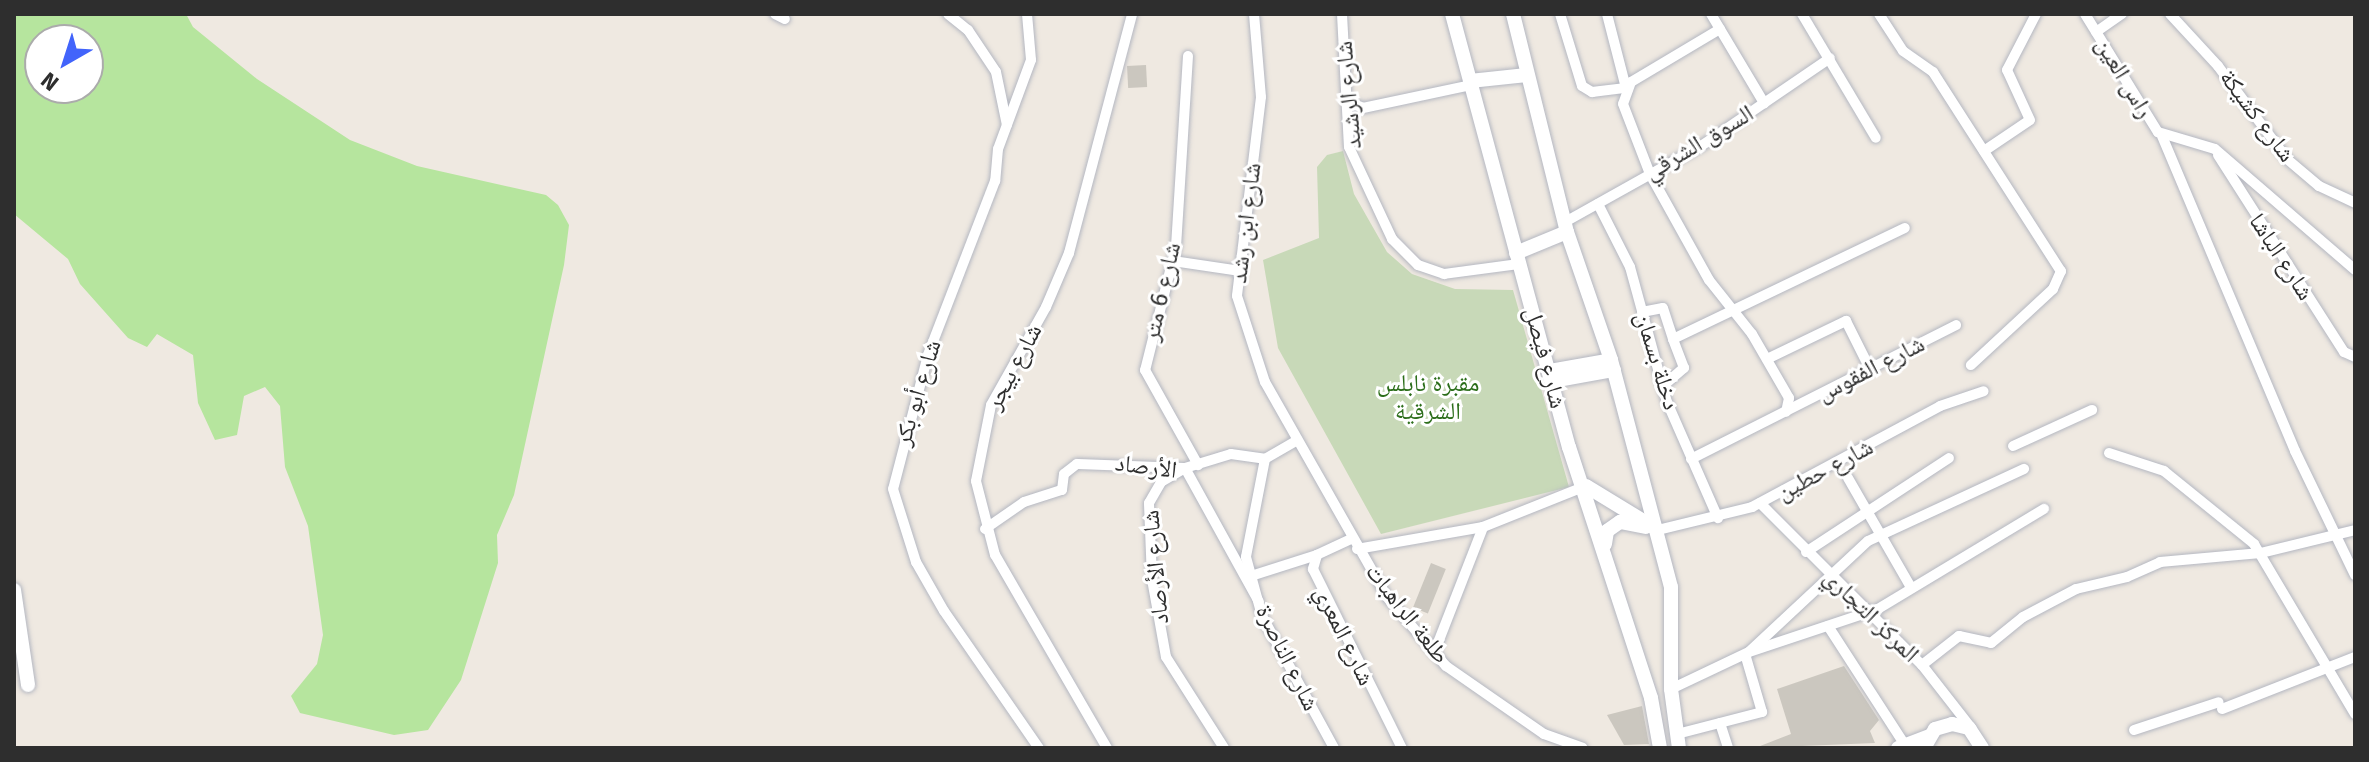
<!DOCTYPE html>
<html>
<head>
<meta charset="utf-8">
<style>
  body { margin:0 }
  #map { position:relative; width:2369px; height:762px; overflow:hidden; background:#efe9e1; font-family:"Fira Sans","Noto Naskh Arabic",sans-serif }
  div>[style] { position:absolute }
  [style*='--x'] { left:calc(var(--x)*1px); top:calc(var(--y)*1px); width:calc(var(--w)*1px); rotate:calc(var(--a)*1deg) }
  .green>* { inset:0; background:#b6e59e }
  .cemetery>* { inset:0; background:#c8d9b8 }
  .building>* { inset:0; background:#cbc7bf; transform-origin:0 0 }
  .roads { filter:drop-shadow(0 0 2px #b4b7c1) drop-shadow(0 0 2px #b4b7c1) }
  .street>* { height:10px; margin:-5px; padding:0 5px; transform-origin:5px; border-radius:5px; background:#fff }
  .secondary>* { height:14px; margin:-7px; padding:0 7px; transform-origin:7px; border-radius:7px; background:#fff }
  span { translate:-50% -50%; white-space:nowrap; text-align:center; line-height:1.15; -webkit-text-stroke:6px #fff; paint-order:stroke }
  .street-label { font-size:24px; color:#2e2e2e }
  .park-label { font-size:24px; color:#2c6e1b }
  .frame { position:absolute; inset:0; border:16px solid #2e2e2e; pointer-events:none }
  .north { position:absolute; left:24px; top:24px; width:80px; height:80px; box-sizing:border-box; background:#fff; border:2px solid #ababab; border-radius:50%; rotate:219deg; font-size:22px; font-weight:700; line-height:32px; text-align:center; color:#2e2e2e }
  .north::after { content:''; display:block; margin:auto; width:28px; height:36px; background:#4264fb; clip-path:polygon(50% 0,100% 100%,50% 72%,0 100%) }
</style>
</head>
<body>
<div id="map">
  <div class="green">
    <i style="clip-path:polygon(evenodd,14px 14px,186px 14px,193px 27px,257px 79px,350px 140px,417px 166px,546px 195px,558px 205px,569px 225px,564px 265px,514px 495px,497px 535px,498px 563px,461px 680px,428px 730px,394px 735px,300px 713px,291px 696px,317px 664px,323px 635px,308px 526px,285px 467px,280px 406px,265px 387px,244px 396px,237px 435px,215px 440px,198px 403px,193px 355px,157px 334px,147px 347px,128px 338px,80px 284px,68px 259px,14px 214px,14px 14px,40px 40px,88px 40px,88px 88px,40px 88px,40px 40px)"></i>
  </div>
  <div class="cemetery">
    <i style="clip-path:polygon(1343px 151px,1354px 194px,1387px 252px,1412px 274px,1455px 289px,1513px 290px,1569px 487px,1381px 534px,1278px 348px,1263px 260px,1319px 238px,1317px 167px,1327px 155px)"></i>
  </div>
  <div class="building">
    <i style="left:1146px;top:65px;width:22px;height:19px;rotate:87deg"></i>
    <i style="left:1431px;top:563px;width:16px;height:48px;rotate:22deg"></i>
    <i style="clip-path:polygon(1844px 666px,1879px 720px,1870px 731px,1875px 743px,1755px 748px,1791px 734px,1777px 689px)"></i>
    <i style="clip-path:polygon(1642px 706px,1649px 744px,1624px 745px,1607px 715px)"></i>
  </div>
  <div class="roads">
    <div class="street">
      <i style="--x:775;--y:14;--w:11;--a:27"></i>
      <i style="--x:948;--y:14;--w:26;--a:39"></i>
      <i style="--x:968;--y:30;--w:50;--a:56.3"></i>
      <i style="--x:996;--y:72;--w:54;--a:78.3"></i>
      <i style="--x:1027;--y:14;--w:46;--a:85"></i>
      <i style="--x:1031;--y:60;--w:95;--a:110.3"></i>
      <i style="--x:998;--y:149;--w:32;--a:95"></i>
      <i style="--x:995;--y:181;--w:186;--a:111.1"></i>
      <i style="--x:928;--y:355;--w:138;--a:104.6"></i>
      <i style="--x:893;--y:489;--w:77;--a:72.5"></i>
      <i style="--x:916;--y:562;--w:56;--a:60.3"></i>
      <i style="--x:944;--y:611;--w:167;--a:55.3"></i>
      <i style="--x:1254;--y:14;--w:83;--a:85.2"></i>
      <i style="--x:1261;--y:97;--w:200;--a:96.9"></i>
      <i style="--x:1237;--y:296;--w:90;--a:72"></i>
      <i style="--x:1265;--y:382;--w:247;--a:60.4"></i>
      <i style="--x:1387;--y:597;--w:91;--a:49.5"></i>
      <i style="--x:1446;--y:666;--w:119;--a:34.8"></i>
      <i style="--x:1544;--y:734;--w:41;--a:19.7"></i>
      <i style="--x:1342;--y:14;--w:133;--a:87"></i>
      <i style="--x:1349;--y:147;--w:102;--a:64.9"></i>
      <i style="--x:1392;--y:239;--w:37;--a:45"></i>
      <i style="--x:1418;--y:265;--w:28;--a:19"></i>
      <i style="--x:1444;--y:274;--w:76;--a:-7.6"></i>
      <i style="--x:1560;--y:14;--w:75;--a:73"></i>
      <i style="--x:1582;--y:86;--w:12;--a:31"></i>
      <i style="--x:1592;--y:92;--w:34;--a:-7"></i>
      <i style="--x:1626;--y:88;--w:76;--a:-104.4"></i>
      <i style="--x:1711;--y:14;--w:104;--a:59.2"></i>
      <i style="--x:1802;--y:14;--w:144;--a:59.2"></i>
      <i style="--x:1879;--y:14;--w:44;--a:57"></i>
      <i style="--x:1903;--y:51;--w:37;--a:35"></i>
      <i style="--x:1933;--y:72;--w:237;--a:57.3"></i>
      <i style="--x:2061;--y:271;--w:20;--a:114"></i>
      <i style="--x:2053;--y:289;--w:112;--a:137.2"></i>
      <i style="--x:2085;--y:14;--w:139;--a:58.3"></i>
      <i style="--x:2158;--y:132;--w:59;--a:16.6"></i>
      <i style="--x:2215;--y:149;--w:185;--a:40.8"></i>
      <i style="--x:2170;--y:14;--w:71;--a:47.3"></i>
      <i style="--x:2218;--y:66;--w:116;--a:53.4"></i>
      <i style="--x:2287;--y:159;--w:42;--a:40.2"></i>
      <i style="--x:2319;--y:186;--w:40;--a:25"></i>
      <i style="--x:1720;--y:29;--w:104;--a:149.2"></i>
      <i style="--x:1631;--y:82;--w:23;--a:110"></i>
      <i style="--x:1623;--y:104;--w:75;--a:68.9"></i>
      <i style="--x:1650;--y:174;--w:121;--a:60.9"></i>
      <i style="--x:1709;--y:280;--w:69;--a:51.5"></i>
      <i style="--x:1752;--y:334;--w:74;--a:60"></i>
      <i style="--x:1789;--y:398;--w:14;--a:102"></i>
      <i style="--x:2096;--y:32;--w:32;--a:-35"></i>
      <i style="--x:1188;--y:56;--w:191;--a:93.6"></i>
      <i style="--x:1176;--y:247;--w:127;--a:104.1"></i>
      <i style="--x:1145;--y:370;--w:109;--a:60.8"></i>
      <i style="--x:1346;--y:101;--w:18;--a:22"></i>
      <i style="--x:1363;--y:108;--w:110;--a:-12"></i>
      <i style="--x:2162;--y:136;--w:342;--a:67.1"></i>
      <i style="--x:2295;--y:451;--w:138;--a:64.2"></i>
      <i style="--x:1984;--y:151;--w:55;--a:-34"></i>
      <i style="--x:2030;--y:120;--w:55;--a:-114.7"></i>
      <i style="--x:2007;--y:70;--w:63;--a:-62.6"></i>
      <i style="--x:2218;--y:155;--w:234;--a:57.4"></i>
      <i style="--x:2344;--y:352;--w:12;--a:24"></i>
      <i style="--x:1598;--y:204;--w:71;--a:63.1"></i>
      <i style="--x:1630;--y:267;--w:140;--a:74.7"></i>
      <i style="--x:1667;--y:402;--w:127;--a:66.3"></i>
      <i style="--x:1565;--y:222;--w:156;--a:-29.2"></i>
      <i style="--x:1701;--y:146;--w:156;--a:-34.3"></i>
      <i style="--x:1173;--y:261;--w:68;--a:8.5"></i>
      <i style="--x:1642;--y:312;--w:21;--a:-11"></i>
      <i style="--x:1663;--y:308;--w:33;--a:72"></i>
      <i style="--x:1767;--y:359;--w:88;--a:-25.7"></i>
      <i style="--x:1846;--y:321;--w:54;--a:63.4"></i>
      <i style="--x:1663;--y:386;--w:28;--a:-41"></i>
      <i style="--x:1684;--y:368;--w:31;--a:-111"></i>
      <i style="--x:1673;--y:339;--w:257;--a:-25.6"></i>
      <i style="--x:1296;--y:441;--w:36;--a:150"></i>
      <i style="--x:1265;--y:459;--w:100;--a:101"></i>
      <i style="--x:1246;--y:557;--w:61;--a:74.8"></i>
      <i style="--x:1262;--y:616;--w:150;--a:61.4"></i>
      <i style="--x:2013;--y:446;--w:87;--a:-24.5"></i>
      <i style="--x:2109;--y:453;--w:58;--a:18.1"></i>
      <i style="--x:2164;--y:471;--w:116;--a:39"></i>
      <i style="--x:2254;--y:544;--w:198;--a:59.3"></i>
      <i style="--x:1691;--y:459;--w:297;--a:-26.8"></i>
      <i style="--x:1848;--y:478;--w:125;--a:60.1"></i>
      <i style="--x:1760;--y:503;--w:229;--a:45"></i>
      <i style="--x:1922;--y:665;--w:81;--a:52"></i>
      <i style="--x:985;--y:529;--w:47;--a:-34.7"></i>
      <i style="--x:1024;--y:502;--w:40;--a:-18"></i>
      <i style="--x:1062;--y:490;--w:16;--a:-83"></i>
      <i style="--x:1064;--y:474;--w:16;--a:-38"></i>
      <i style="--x:1077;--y:464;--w:108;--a:2.1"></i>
      <i style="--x:1185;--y:468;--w:153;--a:61.1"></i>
      <i style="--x:1658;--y:530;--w:97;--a:-13.7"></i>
      <i style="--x:1752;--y:507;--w:213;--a:-28.2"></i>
      <i style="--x:1940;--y:406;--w:46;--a:-18.8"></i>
      <i style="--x:1351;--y:539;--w:38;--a:155"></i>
      <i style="--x:1317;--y:555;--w:15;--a:106"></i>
      <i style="--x:1313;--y:569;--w:200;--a:63.6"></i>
      <i style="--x:1357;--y:549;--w:128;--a:-9.9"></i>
      <i style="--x:1483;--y:527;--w:111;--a:-21.7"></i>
      <i style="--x:1806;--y:552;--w:171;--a:-33.3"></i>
      <i style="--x:1251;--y:576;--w:69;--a:-17.7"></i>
      <i style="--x:1828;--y:626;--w:142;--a:57.1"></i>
      <i style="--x:1750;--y:651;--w:161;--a:-43"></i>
      <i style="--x:1868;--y:541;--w:172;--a:-24.8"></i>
      <i style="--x:1434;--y:653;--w:135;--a:-68.7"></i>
      <i style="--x:1922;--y:665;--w:47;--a:-38.1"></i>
      <i style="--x:1959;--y:636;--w:33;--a:12"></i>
      <i style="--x:1991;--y:643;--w:41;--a:-39.1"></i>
      <i style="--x:2023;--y:617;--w:60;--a:-27.8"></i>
      <i style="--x:2076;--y:589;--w:52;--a:-13.2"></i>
      <i style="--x:2127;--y:577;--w:36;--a:-24"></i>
      <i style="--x:2160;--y:562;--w:101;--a:-5.1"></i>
      <i style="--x:2261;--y:553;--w:97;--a:-13.7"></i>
      <i style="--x:1671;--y:689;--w:86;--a:-25.4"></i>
      <i style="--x:1749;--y:652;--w:136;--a:-18.4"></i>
      <i style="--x:1878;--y:609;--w:194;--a:-31.1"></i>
      <i style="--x:2222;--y:709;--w:143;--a:-21.4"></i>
      <i style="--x:1720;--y:723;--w:26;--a:72"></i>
      <i style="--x:2134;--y:730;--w:89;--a:-18.2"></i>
      <i style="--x:1677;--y:734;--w:88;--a:-14.5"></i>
      <i style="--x:1762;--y:712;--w:60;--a:-106.3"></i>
      <i style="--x:1107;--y:748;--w:223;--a:-120.1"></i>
      <i style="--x:995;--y:555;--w:76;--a:-104.4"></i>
      <i style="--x:976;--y:481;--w:77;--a:-78.8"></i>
      <i style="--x:991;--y:405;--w:112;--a:-60.7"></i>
      <i style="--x:1046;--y:307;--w:59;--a:-66.9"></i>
      <i style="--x:1069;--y:253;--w:247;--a:-75.2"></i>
      <i style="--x:1224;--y:748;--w:108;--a:-122.5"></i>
      <i style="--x:1166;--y:657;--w:79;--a:-100.2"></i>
      <i style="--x:1152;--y:579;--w:76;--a:-92.3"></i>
      <i style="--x:1149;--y:503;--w:24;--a:-60"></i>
      <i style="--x:1161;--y:482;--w:28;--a:-30"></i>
      <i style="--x:1185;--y:468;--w:48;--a:-16.9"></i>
      <i style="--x:1231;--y:454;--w:34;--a:8"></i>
    </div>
    <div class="secondary">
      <i style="--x:1452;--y:14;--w:449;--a:74.9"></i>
      <i style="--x:1569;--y:447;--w:264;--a:71.9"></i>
      <i style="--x:1651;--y:698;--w:51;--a:79.8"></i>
      <i style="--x:1513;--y:14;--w:225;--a:76.1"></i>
      <i style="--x:1567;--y:232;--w:135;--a:71"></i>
      <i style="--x:1611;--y:360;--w:235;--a:75.2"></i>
      <i style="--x:1671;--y:587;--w:102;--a:90"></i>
      <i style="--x:1671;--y:689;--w:60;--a:82.3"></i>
      <i style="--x:1470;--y:81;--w:57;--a:-6"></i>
      <i style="--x:1516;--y:253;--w:55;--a:-22.4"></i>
      <i style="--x:1550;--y:371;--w:62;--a:-10.2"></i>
      <i style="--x:1552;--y:381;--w:63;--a:-10.1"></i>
      <i style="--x:1586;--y:486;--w:84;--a:31.4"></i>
      <i style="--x:1605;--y:544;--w:13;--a:-81"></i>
      <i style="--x:1607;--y:531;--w:16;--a:-35"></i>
      <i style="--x:1620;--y:522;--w:26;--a:11"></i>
      <i style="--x:14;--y:590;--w:96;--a:81.6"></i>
      <i style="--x:1898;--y:748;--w:33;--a:-21"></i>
      <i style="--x:1924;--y:748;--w:22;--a:-60"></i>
      <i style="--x:1935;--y:729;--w:18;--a:-16"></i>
      <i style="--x:1952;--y:724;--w:17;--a:13"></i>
      <i style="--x:1969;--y:728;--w:24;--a:57"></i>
    </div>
  </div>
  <div class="street-label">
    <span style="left:2124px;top:78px;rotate:59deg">راس العين</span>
    <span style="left:1349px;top:95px;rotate:-95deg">شارع الرشيد</span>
    <span style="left:2257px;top:116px;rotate:53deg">شارع كشيكة</span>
    <span style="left:1699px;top:143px;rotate:-31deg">السوق الشرقي</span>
    <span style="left:1246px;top:223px;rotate:-83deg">شارع ابن رشد</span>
    <span style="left:2281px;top:257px;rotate:57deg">شارع الباشا</span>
    <span style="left:1162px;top:292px;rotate:-77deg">شارع 6 متر</span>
    <span style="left:1545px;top:358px;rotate:75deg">شارع فيصل</span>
    <span style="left:1657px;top:361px;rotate:73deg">دخلة بسمان</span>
    <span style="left:1014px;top:367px;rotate:-62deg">شارع بيجر</span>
    <span style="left:1871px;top:369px;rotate:-27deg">شارع الفقوس</span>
    <span style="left:918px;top:393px;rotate:-73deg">شارع أبو بكر</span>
    <span style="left:1146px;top:467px;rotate:7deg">الأرصاد</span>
    <span style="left:1825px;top:470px;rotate:-28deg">شارع حطين</span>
    <span style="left:1156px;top:567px;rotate:-95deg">شارع الأرصاد</span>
    <span style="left:1407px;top:614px;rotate:52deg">طلعة الراهبات</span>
    <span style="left:1871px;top:616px;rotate:44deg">المركز التجاري</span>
    <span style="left:1344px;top:636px;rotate:64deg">شارع المعري</span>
    <span style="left:1287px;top:658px;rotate:64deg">شارع الناصرة</span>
  </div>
  <div class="park-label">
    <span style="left:1428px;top:398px">مقبرة نابلس<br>الشرقية</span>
  </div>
  <div class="frame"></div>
  <div class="north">N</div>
</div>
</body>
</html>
